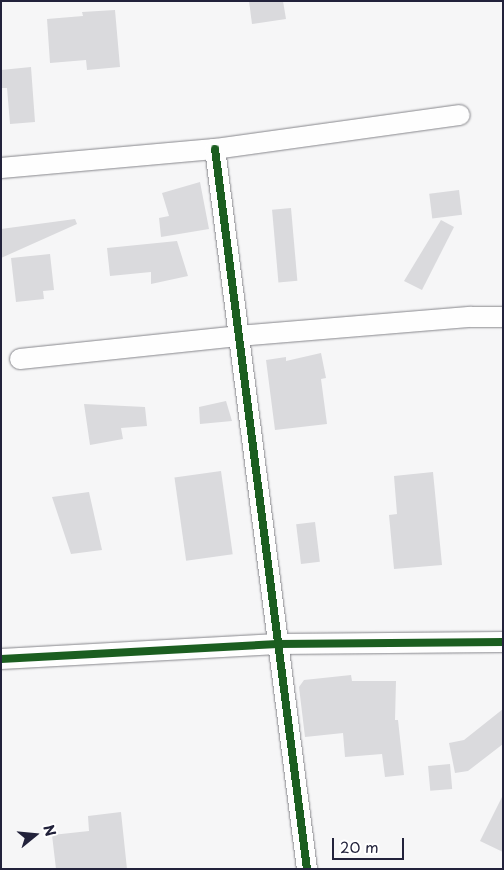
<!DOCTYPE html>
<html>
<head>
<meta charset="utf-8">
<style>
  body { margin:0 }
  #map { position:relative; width:504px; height:870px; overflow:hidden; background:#f6f6f7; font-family:"Playpen Sans",sans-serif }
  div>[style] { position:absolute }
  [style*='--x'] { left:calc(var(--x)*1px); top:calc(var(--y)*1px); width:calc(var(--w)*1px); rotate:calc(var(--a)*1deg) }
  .building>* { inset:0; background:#dadadd; transform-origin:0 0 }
  .roads { filter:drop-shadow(0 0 1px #86868b) drop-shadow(0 0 1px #86868b) }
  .street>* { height:20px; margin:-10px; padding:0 10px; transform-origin:10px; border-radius:10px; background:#fefefe }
  .cycleway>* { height:8px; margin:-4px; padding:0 4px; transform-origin:4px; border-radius:4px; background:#1b5e20 }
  span { translate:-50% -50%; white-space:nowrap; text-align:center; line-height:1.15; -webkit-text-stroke:4.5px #fff; paint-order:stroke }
  .frame { position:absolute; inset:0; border:2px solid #22223b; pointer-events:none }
  .north { position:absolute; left:10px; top:810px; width:50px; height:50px; -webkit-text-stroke:4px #fff; paint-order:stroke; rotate:73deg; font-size:14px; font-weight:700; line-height:20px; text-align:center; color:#22223b }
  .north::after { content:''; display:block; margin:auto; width:18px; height:22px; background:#22223b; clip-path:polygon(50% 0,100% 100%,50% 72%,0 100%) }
  .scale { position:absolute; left:332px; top:838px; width:72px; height:22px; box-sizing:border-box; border:2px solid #22223b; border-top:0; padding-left:6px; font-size:15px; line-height:18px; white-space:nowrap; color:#22223b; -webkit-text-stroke:4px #fff; paint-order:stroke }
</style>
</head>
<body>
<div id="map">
  <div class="building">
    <i style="clip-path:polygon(249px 1px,283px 1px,286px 19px,252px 24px)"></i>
    <i style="clip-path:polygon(115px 10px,120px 67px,87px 70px,86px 60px,50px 63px,47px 19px,83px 16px,82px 12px)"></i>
    <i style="clip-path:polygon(31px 67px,35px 122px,10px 124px,7px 88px,1px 88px,1px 70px)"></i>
    <i style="clip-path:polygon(200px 182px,209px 229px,161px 237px,159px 218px,169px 216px,162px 193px)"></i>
    <i style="left:459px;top:190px;width:25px;height:30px;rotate:83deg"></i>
    <i style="left:291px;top:208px;width:73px;height:19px;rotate:85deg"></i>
    <i style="clip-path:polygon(75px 219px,77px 224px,1px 258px,1px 229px)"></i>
    <i style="clip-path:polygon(441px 220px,454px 227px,422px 290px,404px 281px)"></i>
    <i style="clip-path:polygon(177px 241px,188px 276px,151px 284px,151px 272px,110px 276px,107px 248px)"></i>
    <i style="clip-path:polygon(50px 254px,54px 290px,43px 291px,44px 299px,16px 302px,11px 258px)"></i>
    <i style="clip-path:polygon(321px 353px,326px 378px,321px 379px,327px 424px,275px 430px,266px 360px,286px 357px,286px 361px)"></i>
    <i style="clip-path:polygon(226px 401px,232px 421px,200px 424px,199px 407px)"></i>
    <i style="clip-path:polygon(84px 404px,145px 407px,147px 426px,121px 428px,123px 439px,90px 445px)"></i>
    <i style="left:221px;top:471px;width:84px;height:47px;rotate:82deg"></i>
    <i style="clip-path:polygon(433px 472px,442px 565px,394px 569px,389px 515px,397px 514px,394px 476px)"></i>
    <i style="clip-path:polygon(89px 492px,102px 550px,71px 554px,52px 497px)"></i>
    <i style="left:315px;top:522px;width:40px;height:19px;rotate:83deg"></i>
    <i style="clip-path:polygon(351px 675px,352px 681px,396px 681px,395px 720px,398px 720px,404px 775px,385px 777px,382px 754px,345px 757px,343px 733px,305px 737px,299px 687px,304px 680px)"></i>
    <i style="clip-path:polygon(503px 709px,503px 744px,468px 771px,455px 773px,449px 743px,464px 740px)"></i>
    <i style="left:450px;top:764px;width:25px;height:22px;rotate:85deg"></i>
    <i style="clip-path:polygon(503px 795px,503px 852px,480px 841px)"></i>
    <i style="clip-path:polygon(121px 812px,127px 869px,56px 869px,52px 835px,89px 831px,88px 816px)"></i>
  </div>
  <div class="roads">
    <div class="street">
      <i style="--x:215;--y:149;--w:726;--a:82.72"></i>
      <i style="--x:1;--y:168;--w:215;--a:-5.1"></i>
      <i style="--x:215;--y:149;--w:247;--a:-7.9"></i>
      <i style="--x:20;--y:359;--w:219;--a:-6"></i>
      <i style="--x:238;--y:336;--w:234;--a:-4.7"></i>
      <i style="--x:471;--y:317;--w:32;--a:0"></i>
      <i style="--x:1;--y:659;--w:277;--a:-3.1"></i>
      <i style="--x:278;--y:644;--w:225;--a:-0.5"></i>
    </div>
  </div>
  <div class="cycleway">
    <i style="--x:215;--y:149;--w:726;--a:82.72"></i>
    <i style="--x:1;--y:659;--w:277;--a:-3.1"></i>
    <i style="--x:278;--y:644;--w:225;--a:-0.5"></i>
  </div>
  <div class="frame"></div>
  <div class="north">N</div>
  <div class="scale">20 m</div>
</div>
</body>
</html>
